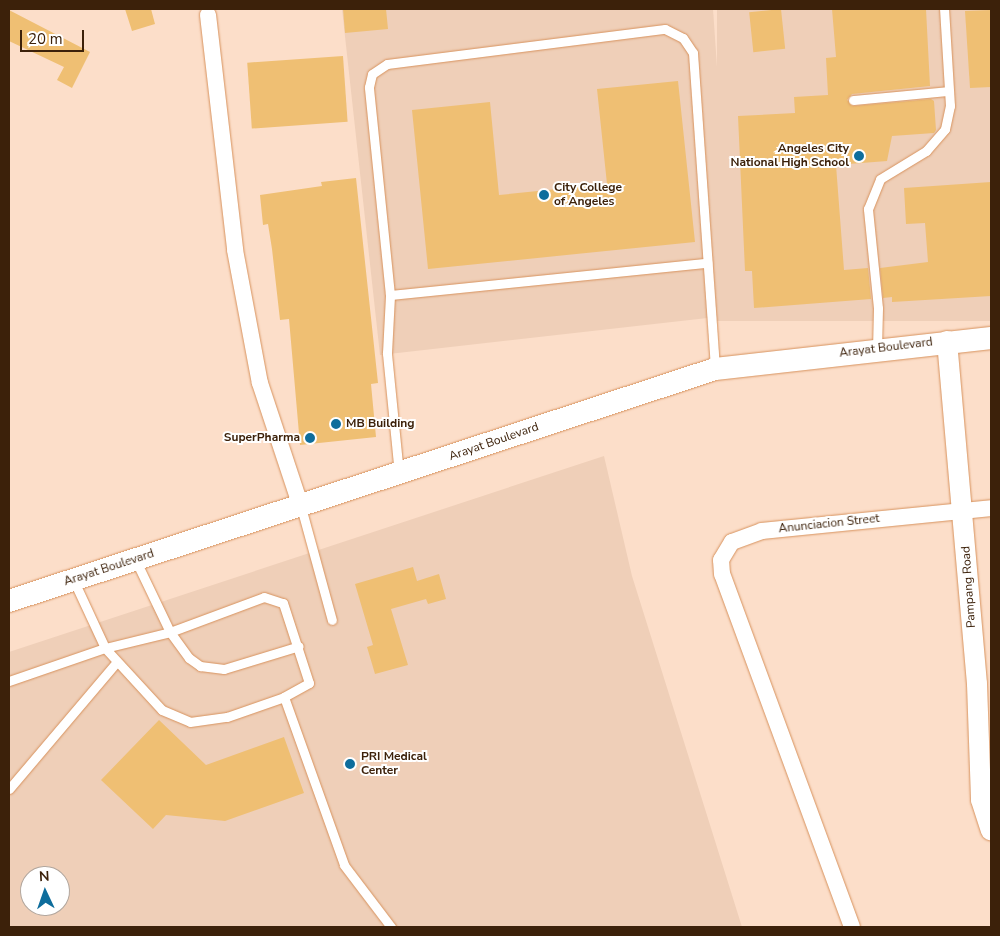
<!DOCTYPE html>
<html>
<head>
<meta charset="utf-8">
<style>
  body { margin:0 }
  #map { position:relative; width:1000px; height:936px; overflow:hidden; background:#fcdec9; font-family:"Nunito Sans",sans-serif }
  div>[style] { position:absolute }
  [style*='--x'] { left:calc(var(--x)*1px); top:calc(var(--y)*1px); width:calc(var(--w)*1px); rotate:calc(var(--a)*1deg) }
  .built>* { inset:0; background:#efcfb8; transform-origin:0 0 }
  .building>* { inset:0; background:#efbf73; transform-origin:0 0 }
  .roads { filter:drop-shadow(0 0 1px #d7925d) drop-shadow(0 0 1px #d7925d) }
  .service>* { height:9px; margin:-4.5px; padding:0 4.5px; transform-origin:4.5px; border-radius:4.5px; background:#fff }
  .minor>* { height:16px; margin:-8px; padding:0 8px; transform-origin:8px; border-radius:8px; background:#fff }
  .tertiary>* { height:20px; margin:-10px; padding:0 10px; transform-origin:10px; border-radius:10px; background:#fff }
  .secondary>* { height:22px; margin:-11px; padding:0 11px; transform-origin:11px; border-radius:11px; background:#fff }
  .dots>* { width:14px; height:14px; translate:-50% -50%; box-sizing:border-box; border:2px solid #fff; border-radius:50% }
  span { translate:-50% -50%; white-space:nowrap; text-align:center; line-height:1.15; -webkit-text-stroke:4px #fff; paint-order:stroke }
  .poi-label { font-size:12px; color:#3c210a; font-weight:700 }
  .right { translate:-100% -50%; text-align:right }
  .left { translate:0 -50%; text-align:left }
  .street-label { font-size:12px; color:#3c210a }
  .frame { position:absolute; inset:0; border:10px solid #3c210a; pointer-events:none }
  .north { position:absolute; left:20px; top:866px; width:50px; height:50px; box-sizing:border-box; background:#fff; border:1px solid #b1a69d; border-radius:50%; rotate:357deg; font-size:14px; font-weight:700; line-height:20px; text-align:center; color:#3c210a }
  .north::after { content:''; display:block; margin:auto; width:18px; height:22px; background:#0e6d9c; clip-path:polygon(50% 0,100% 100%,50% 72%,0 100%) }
  .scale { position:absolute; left:20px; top:30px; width:64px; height:22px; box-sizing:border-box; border:2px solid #3c210a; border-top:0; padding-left:6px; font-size:15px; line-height:18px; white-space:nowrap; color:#3c210a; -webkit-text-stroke:4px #fff; paint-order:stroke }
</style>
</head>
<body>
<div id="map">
  <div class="built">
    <i style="clip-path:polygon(342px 9px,713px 9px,734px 315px,380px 355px)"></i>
    <i style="left:717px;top:9px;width:274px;height:312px"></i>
    <i style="clip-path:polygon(evenodd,604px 456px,632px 576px,742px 927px,9px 927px,9px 652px,604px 456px,30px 876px,60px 876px,60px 906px,30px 906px,30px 876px)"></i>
  </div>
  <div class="building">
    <i style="clip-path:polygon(125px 9px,151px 9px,155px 24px,132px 31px)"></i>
    <i style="clip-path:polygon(343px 9px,386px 9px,388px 29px,345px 33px)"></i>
    <i style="left:781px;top:9px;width:40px;height:32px;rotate:84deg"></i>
    <i style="clip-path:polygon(832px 9px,926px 9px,930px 86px,852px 94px,847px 100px,854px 106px,931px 99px,934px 101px,936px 130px,934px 133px,892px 136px,887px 161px,836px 165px,844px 270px,868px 268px,871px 299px,754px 308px,752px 271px,745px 271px,738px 116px,795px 113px,794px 97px,828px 95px,826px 58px,836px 57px)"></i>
    <i style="clip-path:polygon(9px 10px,90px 52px,72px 88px,57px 80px,64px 67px,9px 41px)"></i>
    <i style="clip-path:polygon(991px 10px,991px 87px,970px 88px,965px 11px)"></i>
    <i style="left:343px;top:56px;width:66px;height:96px;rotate:86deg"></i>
    <i style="clip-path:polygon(678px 81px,695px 242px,428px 269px,412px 110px,490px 102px,499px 195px,607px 184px,597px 89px)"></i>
    <i style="clip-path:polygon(356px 178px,378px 383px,371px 384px,376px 437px,300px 445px,289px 319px,280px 320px,272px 249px,268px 224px,263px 225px,260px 195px,322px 186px,321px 182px)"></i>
    <i style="clip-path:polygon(991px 182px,991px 296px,892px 302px,892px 297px,883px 298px,880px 268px,928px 262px,925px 223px,906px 224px,904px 188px)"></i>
    <i style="clip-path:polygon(413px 567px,417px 581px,439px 574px,446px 599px,428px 604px,426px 599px,391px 609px,408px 665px,375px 674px,367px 647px,373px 645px,355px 584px)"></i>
    <i style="clip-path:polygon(159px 720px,206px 765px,284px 737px,304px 793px,225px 821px,166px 815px,153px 829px,101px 780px)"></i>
  </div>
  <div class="roads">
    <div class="service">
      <i style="--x:853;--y:100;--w:95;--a:-5.4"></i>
      <i style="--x:390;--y:295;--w:319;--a:-5.8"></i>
      <i style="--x:877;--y:349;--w:41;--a:-88.6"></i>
      <i style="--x:878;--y:308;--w:100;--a:-95.8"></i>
      <i style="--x:868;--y:209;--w:32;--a:-68"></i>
      <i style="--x:880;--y:179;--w:54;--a:-31.3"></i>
      <i style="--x:926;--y:151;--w:29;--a:-49"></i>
      <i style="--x:945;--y:129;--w:24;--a:-78"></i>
      <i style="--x:950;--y:106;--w:97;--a:-93.5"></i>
      <i style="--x:399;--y:474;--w:122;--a:-95.7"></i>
      <i style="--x:387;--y:353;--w:58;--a:-87"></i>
      <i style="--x:390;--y:295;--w:209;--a:-95.8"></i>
      <i style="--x:369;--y:87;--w:13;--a:-77"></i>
      <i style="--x:372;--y:74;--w:18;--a:-34"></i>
      <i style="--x:387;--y:64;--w:280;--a:-7.2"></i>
      <i style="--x:665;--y:29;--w:20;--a:27"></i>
      <i style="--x:683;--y:38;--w:18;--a:56"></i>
      <i style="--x:693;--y:53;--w:317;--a:86"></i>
      <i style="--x:301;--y:507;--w:117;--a:74.7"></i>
      <i style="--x:136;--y:561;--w:79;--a:64.4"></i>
      <i style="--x:170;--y:632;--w:32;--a:54"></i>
      <i style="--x:189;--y:658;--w:14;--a:36"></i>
      <i style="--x:200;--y:666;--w:24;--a:7"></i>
      <i style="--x:224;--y:669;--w:78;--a:-17"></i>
      <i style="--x:73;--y:579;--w:76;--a:65.1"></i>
      <i style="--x:105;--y:648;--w:67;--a:-13.8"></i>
      <i style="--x:170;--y:632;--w:100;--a:-20.4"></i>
      <i style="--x:264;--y:597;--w:20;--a:18"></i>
      <i style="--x:283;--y:603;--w:84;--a:72"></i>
      <i style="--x:309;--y:683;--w:29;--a:151"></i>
      <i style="--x:284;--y:697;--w:178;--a:70.3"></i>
      <i style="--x:344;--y:865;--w:78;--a:52.8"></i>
      <i style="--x:9;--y:681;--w:102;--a:-19"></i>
      <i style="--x:105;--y:648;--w:84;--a:47.4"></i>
      <i style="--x:162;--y:710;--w:30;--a:23"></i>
      <i style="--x:190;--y:722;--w:37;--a:-8"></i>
      <i style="--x:227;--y:717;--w:60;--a:-19.3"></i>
      <i style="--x:9;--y:789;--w:165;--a:-49.7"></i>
    </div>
    <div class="minor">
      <i style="--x:208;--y:15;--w:237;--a:83.4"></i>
      <i style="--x:235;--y:250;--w:135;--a:79.4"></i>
      <i style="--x:260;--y:383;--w:131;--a:71.7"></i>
      <i style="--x:852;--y:927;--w:376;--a:-110.2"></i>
      <i style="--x:722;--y:574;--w:14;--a:-94"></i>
      <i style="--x:721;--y:560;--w:21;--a:-59"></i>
      <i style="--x:732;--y:542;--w:32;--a:-20"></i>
      <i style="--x:762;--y:531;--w:230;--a:-5.7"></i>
    </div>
    <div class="tertiary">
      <i style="--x:947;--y:341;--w:344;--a:85"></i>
      <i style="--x:977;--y:684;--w:116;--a:88"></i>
      <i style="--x:981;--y:800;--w:32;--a:72"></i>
    </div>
    <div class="secondary">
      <i style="--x:9;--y:601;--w:743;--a:-18.19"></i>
      <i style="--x:715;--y:369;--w:278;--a:-6.4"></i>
    </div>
  </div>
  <div class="dots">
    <i style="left:859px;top:156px;background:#0e6d9c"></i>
    <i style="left:544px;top:195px;background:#0e6d9c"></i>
    <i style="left:336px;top:424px;background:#0e6d9c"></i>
    <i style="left:310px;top:438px;background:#0e6d9c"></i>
    <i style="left:350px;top:764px;background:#0e6d9c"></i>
  </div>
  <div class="poi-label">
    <span class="right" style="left:849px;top:156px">Angeles City<br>National High School</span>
    <span class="left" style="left:554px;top:195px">City College<br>of Angeles</span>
    <span class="left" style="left:346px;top:424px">MB Building</span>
    <span class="right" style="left:300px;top:438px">SuperPharma</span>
    <span class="left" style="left:361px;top:764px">PRI Medical<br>Center</span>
  </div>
  <div class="street-label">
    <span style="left:886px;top:348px;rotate:-7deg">Arayat Boulevard</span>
    <span style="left:494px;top:442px;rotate:-19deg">Arayat Boulevard</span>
    <span style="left:829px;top:524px;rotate:-6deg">Anunciacion Street</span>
    <span style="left:109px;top:568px;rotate:-18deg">Arayat Boulevard</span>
    <span style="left:969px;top:587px;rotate:-94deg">Pampang Road</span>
  </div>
  <div class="frame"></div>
  <div class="north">N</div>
  <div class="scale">20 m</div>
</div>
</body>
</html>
